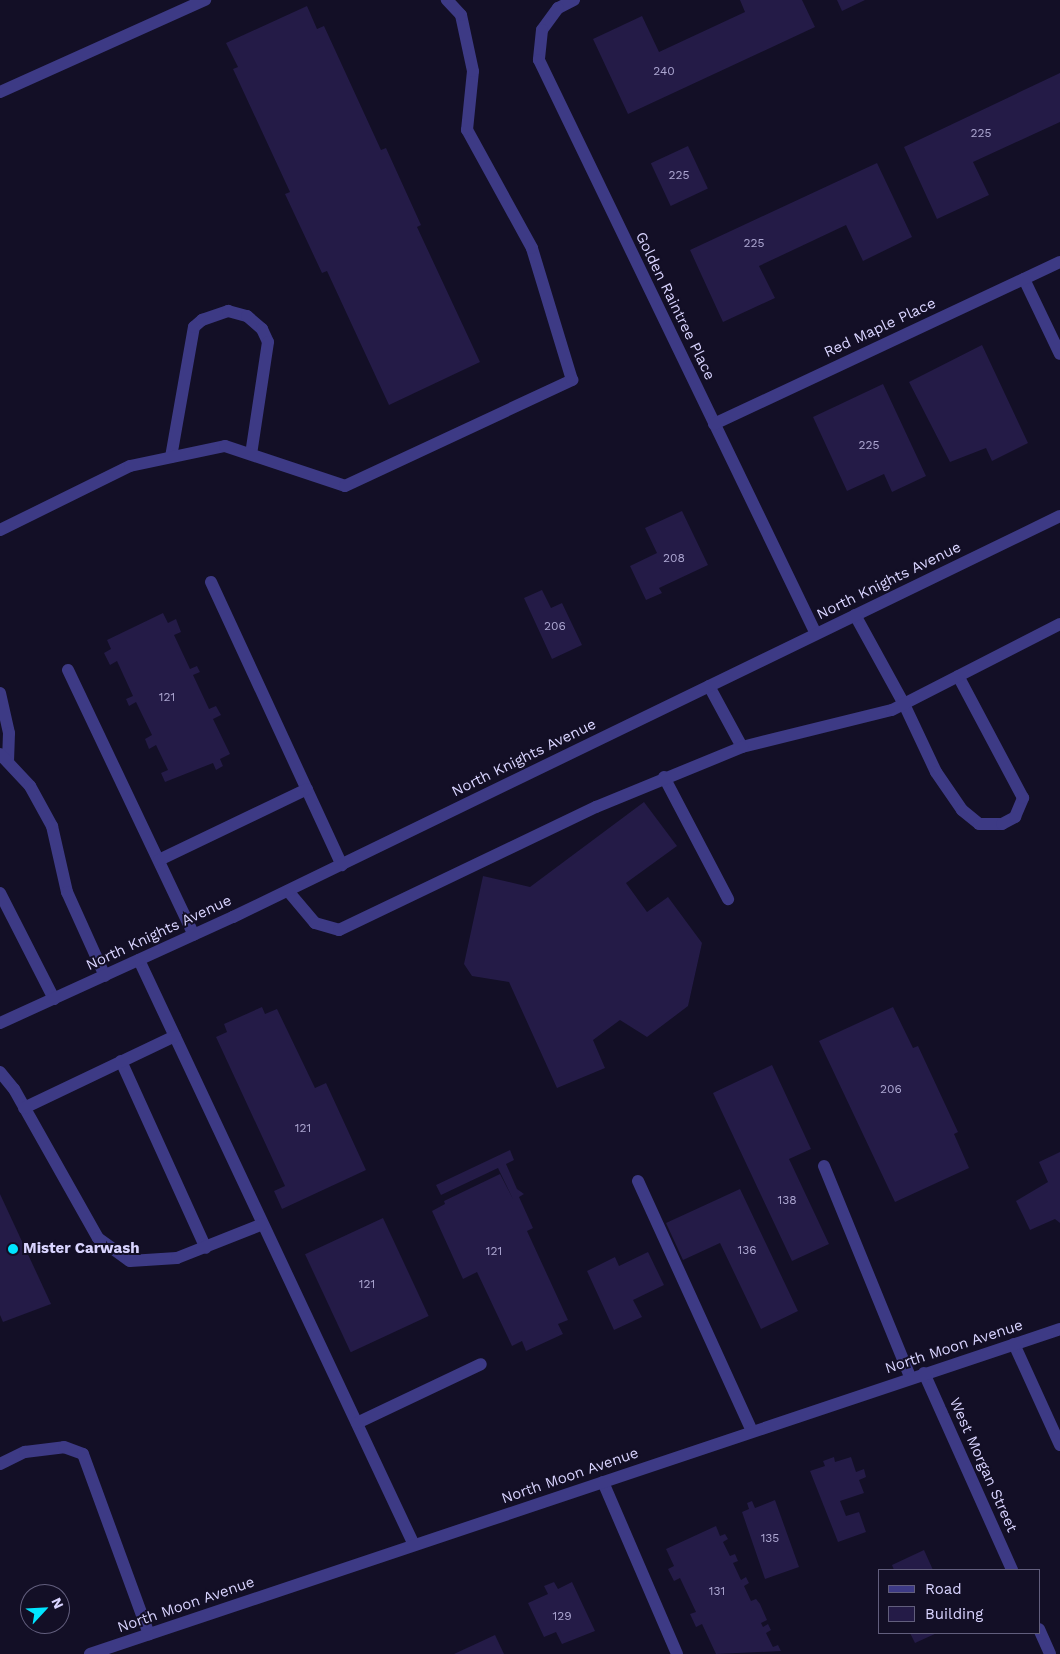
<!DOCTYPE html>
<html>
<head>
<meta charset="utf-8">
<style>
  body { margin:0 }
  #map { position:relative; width:1060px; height:1654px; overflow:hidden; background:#130f26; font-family:"Work Sans",sans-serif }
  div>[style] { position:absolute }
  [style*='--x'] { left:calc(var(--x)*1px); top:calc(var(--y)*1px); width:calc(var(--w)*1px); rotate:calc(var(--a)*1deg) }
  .building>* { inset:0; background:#241b47; transform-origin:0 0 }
  .lane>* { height:12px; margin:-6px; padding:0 6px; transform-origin:6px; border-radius:6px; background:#3d3a85 }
  .street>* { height:12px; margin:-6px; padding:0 6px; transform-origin:6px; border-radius:6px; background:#3d3a85 }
  .dots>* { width:14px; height:14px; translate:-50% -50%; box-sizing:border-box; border:2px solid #130f26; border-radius:50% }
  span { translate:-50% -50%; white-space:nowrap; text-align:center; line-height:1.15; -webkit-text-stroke:4px #130f26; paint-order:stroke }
  .number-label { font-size:12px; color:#aca6d1 }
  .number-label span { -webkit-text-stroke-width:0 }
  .street-label { font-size:15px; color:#d9d4ff }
  .poi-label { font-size:15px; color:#d9d4ff; font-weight:700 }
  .left { translate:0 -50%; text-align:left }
  .legend { position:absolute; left:878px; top:1569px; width:162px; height:65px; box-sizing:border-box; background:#130f26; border:1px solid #625e7d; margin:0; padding:6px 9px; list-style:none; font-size:15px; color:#d9d4ff }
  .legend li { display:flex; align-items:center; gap:10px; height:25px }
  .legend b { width:25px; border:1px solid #625e7d }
  .north { position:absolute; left:20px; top:1584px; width:50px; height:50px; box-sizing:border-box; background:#130f26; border:1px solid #625e7d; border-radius:50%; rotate:65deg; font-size:14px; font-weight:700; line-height:20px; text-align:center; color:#d9d4ff }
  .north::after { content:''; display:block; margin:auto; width:18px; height:22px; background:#00e5ff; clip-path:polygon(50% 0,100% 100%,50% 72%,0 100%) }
</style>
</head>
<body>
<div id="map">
  <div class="building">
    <i style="clip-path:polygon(740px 0,802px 0,815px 27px,628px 114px,593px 39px,642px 16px,659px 52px,745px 12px)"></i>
    <i style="clip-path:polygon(837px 0,865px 0,842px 11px)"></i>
    <i style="clip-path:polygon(307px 6px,317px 29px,324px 26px,381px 150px,386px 148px,421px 225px,417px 227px,480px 362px,389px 405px,327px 271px,322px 273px,285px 194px,290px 192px,233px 69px,238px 67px,226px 43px)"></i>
    <i style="clip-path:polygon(1060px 73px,1060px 122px,973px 162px,989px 195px,937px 219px,904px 147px)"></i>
    <i style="left:688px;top:146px;width:47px;height:41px;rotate:65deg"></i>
    <i style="clip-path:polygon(877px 163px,912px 237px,863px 261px,846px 225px,759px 266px,775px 298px,723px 322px,690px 250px)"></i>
    <i style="clip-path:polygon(982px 345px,1028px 443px,992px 461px,986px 448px,950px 462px,909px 382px)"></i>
    <i style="clip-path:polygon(883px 384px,926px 476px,892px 492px,884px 474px,847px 491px,813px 417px)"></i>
    <i style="clip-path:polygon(682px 511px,708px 565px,659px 588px,662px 593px,646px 600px,630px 566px,657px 553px,645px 528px)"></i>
    <i style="clip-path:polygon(542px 590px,551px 608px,562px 603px,582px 645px,552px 659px,524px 598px)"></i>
    <i style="clip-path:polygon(163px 613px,168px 623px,176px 619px,181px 632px,174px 635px,190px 669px,197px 666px,200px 672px,193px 675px,209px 709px,216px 706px,221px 715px,213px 719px,230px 754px,220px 759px,223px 766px,216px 770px,213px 763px,165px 782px,161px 773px,168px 770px,156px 745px,149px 749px,145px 739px,152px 735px,136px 702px,129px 706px,126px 699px,133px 696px,117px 661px,110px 665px,104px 653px,111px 649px,107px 640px)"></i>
    <i style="clip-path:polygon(644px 802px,677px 846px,626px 883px,647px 912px,668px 897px,702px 943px,688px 1006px,647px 1037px,620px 1020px,593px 1040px,605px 1068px,557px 1088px,509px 982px,472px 976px,464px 964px,483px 876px,530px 887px)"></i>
    <i style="clip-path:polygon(262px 1007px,265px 1014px,277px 1009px,315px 1088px,326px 1083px,366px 1170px,282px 1209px,274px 1191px,285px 1186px,216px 1037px,227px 1032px,224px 1024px)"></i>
    <i style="clip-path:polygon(893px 1007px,913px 1048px,918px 1046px,958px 1132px,954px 1134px,969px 1168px,895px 1202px,819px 1041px)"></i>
    <i style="clip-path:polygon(772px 1065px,811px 1149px,789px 1159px,829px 1244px,792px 1261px,713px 1093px)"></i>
    <i style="clip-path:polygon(510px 1150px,514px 1160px,506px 1164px,517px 1189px,524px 1194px,519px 1197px,533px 1228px,527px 1231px,568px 1320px,558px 1324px,563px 1334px,526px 1351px,522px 1341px,512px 1346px,477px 1272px,463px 1279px,432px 1211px,445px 1204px,444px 1201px,500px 1174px,513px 1199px,498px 1168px,441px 1195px,436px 1185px)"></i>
    <i style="clip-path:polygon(1060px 1152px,1060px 1223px,1055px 1219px,1030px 1230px,1016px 1201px,1048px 1182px,1039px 1162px)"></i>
    <i style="clip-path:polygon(740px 1189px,798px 1311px,761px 1329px,720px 1243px,683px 1260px,666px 1223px)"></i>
    <i style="clip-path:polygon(0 1194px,51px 1304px,3px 1322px,0 1315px)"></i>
    <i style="left:383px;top:1218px;width:108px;height:86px;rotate:65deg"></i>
    <i style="clip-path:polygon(648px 1252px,664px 1285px,633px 1300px,642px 1317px,614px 1330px,587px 1271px,615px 1257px,619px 1266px)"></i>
    <i style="clip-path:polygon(834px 1457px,835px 1462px,851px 1457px,856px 1472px,864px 1469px,866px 1477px,859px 1480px,864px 1493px,840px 1501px,846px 1516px,859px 1512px,866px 1532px,838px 1542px,810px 1471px,825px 1466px,823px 1461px)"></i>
    <i style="clip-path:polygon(775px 1500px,799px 1567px,765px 1579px,742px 1512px,749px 1509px,747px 1503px,752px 1501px,755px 1508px)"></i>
    <i style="clip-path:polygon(716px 1526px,720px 1536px,725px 1534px,728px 1539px,723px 1542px,730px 1556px,735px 1554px,738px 1561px,733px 1563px,741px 1580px,746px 1577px,749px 1583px,744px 1586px,751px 1601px,756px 1599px,760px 1604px,767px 1620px,761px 1623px,763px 1627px,768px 1624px,771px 1630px,766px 1633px,773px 1647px,778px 1645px,781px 1651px,716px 1654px,702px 1624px,696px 1627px,690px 1614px,696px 1612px,680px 1578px,674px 1581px,668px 1569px,674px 1566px,666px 1549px)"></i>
    <i style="clip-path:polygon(924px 1550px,933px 1570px,894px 1570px,892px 1565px)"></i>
    <i style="clip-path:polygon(554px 1582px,558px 1589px,572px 1582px,595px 1631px,562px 1644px,556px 1632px,544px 1637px,528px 1603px,548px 1594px,544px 1586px)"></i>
    <i style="clip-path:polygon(910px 1633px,937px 1633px,915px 1643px)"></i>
    <i style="clip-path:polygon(495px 1635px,504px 1654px,454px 1654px)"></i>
  </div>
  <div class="lane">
    <i style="--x:0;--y:92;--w:225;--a:-24.2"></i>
    <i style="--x:1024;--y:279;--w:83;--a:64.4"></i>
    <i style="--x:171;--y:457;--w:132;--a:-80"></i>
    <i style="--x:194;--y:327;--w:11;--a:-41"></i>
    <i style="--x:202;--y:320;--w:28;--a:-19"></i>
    <i style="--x:228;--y:311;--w:20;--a:15"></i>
    <i style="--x:247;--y:316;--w:20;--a:41"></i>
    <i style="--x:262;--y:329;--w:14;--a:65"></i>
    <i style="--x:268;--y:342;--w:113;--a:98.6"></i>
    <i style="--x:0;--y:530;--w:145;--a:-26.2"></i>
    <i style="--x:130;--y:466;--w:97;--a:-11.9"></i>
    <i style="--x:225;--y:446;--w:126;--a:18.4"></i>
    <i style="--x:345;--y:486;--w:251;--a:-25"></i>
    <i style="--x:572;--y:380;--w:138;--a:-106.9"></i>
    <i style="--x:532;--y:248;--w:135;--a:-118.8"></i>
    <i style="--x:467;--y:130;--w:59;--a:-84.2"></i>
    <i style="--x:473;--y:71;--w:57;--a:-102.1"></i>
    <i style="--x:461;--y:15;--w:21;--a:-133"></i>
    <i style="--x:211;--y:582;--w:312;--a:65.2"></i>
    <i style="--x:855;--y:615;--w:102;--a:61.2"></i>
    <i style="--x:904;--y:704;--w:75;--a:64.8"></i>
    <i style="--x:936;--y:772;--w:46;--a:55.6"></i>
    <i style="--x:962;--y:810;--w:22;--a:39"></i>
    <i style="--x:979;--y:824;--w:23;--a:0"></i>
    <i style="--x:1002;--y:824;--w:15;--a:-28"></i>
    <i style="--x:1015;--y:817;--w:21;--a:-67"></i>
    <i style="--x:1023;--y:798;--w:138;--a:-118"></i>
    <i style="--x:68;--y:670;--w:293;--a:64.6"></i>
    <i style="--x:709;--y:686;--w:69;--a:61.6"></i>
    <i style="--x:742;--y:747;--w:154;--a:-13.9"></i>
    <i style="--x:892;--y:710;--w:189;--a:-27.1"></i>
    <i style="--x:0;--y:693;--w:41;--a:77.3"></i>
    <i style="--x:9;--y:733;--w:29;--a:92"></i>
    <i style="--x:0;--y:754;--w:44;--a:46.8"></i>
    <i style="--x:30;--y:786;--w:46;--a:61.2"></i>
    <i style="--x:52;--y:826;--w:68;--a:77.2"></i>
    <i style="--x:67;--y:892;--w:92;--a:65.7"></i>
    <i style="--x:664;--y:777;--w:138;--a:62.3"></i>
    <i style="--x:159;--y:860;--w:164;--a:-25.6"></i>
    <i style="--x:288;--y:891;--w:42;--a:49.8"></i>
    <i style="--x:315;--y:923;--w:25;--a:16"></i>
    <i style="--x:339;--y:930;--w:285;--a:-25.6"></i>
    <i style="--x:596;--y:807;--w:158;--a:-22.3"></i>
    <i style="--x:0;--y:893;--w:119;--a:63"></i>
    <i style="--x:139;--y:960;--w:646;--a:64.82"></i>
    <i style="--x:121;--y:1061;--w:205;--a:65.6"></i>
    <i style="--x:0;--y:1072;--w:22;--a:51"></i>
    <i style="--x:14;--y:1089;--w:171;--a:60.6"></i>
    <i style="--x:98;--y:1238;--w:39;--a:36"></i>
    <i style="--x:130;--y:1261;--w:47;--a:-3.7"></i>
    <i style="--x:177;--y:1258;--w:92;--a:-21.6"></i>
    <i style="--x:24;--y:1108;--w:167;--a:-25.5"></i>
    <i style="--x:824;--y:1166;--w:228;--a:67.8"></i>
    <i style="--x:638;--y:1181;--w:275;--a:65.5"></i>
    <i style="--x:1014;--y:1344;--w:111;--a:65.5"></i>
    <i style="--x:357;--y:1423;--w:137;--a:-25.4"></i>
    <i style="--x:0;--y:1464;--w:28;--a:-26"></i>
    <i style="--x:25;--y:1452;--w:39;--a:-7"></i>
    <i style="--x:64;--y:1447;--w:20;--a:20"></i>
    <i style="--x:83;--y:1454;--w:192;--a:69.9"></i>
    <i style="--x:603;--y:1482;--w:187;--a:66.7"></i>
  </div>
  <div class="street">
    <i style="--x:574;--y:0;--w:18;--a:153"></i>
    <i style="--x:558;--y:8;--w:27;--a:126"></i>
    <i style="--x:542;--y:30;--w:30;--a:96"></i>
    <i style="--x:539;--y:60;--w:637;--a:64.24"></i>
    <i style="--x:714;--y:424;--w:382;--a:-25.1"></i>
    <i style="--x:0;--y:1023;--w:256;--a:-24.5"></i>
    <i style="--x:233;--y:917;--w:919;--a:-25.87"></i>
    <i style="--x:924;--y:1373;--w:216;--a:65.9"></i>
    <i style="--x:1039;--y:1629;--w:27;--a:66"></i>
    <i style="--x:90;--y:1654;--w:1023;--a:-18.52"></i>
  </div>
  <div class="dots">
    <i style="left:13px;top:1249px;background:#00e5ff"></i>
  </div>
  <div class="number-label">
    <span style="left:664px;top:72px">240</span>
    <span style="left:981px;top:134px">225</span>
    <span style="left:679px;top:176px">225</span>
    <span style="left:754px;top:244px">225</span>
    <span style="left:869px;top:446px">225</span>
    <span style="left:674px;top:559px">208</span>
    <span style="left:555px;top:627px">206</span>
    <span style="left:167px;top:698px">121</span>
    <span style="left:891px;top:1090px">206</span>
    <span style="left:303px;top:1129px">121</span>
    <span style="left:787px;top:1201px">138</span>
    <span style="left:747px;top:1251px">136</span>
    <span style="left:494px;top:1252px">121</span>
    <span style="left:367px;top:1285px">121</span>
    <span style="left:770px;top:1539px">135</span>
    <span style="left:717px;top:1592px">131</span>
    <span style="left:562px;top:1617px">129</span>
  </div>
  <div class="street-label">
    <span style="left:675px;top:306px;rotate:64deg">Golden Raintree Place</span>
    <span style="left:880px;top:328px;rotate:-25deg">Red Maple Place</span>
    <span style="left:889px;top:581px;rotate:-26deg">North Knights Avenue</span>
    <span style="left:524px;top:758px;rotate:-26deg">North Knights Avenue</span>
    <span style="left:159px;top:933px;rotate:-25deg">North Knights Avenue</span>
    <span style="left:954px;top:1347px;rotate:-18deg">North Moon Avenue</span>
    <span style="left:983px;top:1465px;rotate:66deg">West Morgan Street</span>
    <span style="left:570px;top:1476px;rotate:-19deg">North Moon Avenue</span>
    <span style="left:186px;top:1605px;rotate:-19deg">North Moon Avenue</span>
  </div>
  <div class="poi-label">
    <span class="left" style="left:23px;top:1249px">Mister Carwash</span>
  </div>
  <ul class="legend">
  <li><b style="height:6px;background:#3d3a85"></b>Road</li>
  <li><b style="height:14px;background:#241b47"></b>Building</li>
  </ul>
  <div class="north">N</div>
</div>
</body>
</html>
